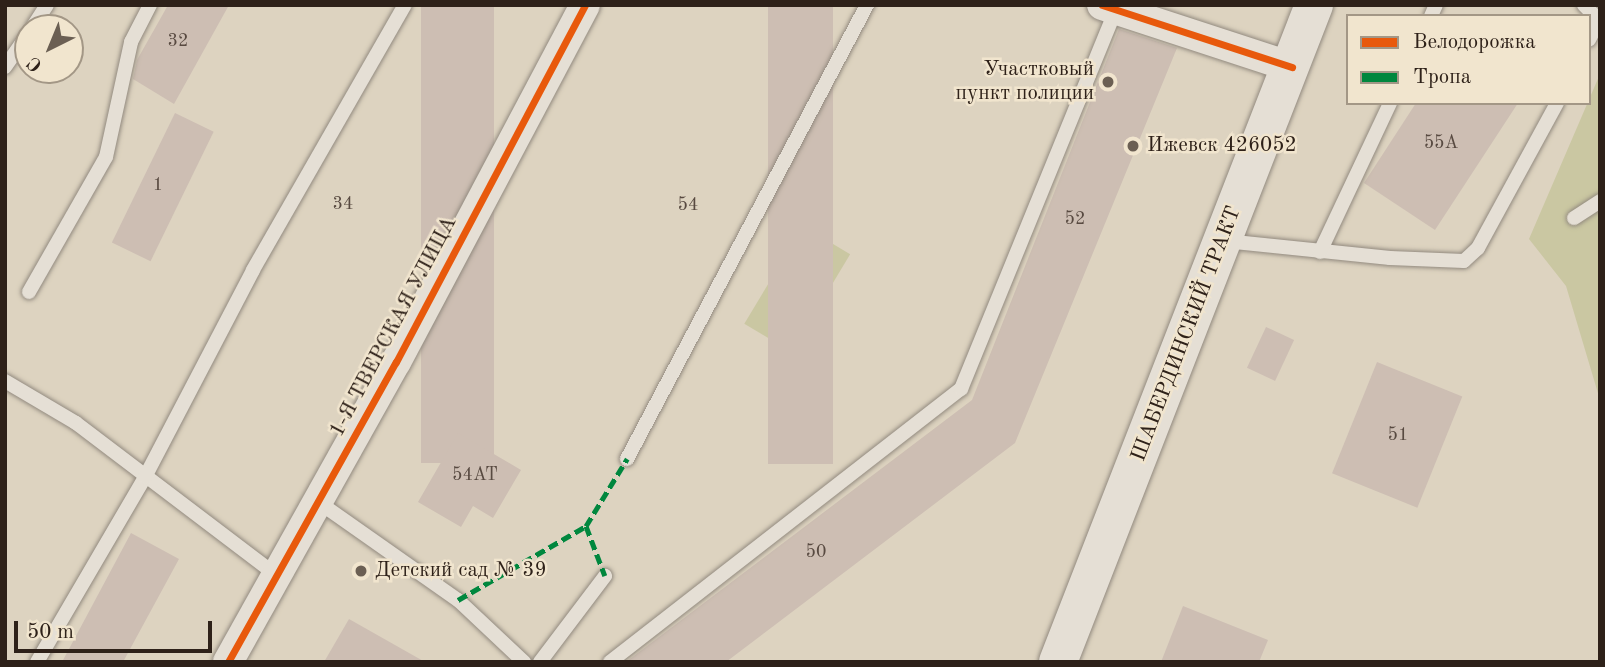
<!DOCTYPE html>
<html>
<head>
<meta charset="utf-8">
<style>
  body { margin:0 }
  #map { position:relative; width:1605px; height:667px; overflow:hidden; background:#ddd3c0; font-family:"Old Standard TT",serif }
  div>[style] { position:absolute }
  [style*='--x'] { left:calc(var(--x)*1px); top:calc(var(--y)*1px); width:calc(var(--w)*1px); rotate:calc(var(--a)*1deg) }
  .green>* { inset:0; background:#cac7a2; transform-origin:0 0 }
  .building>* { inset:0; background:#cdbeb3; transform-origin:0 0 }
  .roads { filter:drop-shadow(0 0 2px #928a7f) drop-shadow(0 0 2px #928a7f) }
  .service>* { height:14px; margin:-7px; padding:0 7px; transform-origin:7px; border-radius:7px; background:#e5dfd5 }
  .minor>* { height:30px; margin:-15px; padding:0 15px; transform-origin:15px; border-radius:15px; background:#e5dfd5 }
  .secondary>* { height:38px; margin:-19px; padding:0 19px; transform-origin:19px; border-radius:19px; background:#e5dfd5 }
  .quiet>* { height:5px; margin-top:-2.5px; transform-origin:0; background:repeating-linear-gradient(90deg,#00873e 0 10px,transparent 0 15px) }
  .cycleway>* { height:7px; margin:-3.5px; padding:0 3.5px; transform-origin:3.5px; border-radius:3.5px; background:#e8590c }
  .dots>* { width:19px; height:19px; translate:-50% -50%; box-sizing:border-box; border:4px solid #f1e5ce; border-radius:50% }
  span { translate:-50% -50%; white-space:nowrap; text-align:center; line-height:1.15; -webkit-text-stroke:5px #f1e5ce; paint-order:stroke }
  .number-label { font-size:18px; color:#584a41 }
  .number-label span { -webkit-text-stroke-width:0 }
  .poi-label { font-size:21px; color:#2e2119 }
  .right { translate:-100% -50%; text-align:right }
  .left { translate:0 -50%; text-align:left }
  .street-label { font-size:21px; color:#2e2119 }
  .frame { position:absolute; inset:0; border:7px solid #2e2119; pointer-events:none }
  .legend { position:absolute; left:1346px; top:14px; width:245px; height:91px; box-sizing:border-box; background:#f1e5ce; border:2px solid #a39786; margin:0; padding:9px 12px; list-style:none; font-size:21px; color:#2e2119 }
  .legend li { display:flex; align-items:center; gap:14px; height:35px }
  .legend b { width:35px; border:2px solid #a39786 }
  .north { position:absolute; left:14px; top:14px; width:70px; height:70px; box-sizing:border-box; background:#f1e5ce; border:2px solid #a39786; border-radius:50%; rotate:223deg; font-size:19px; font-weight:700; line-height:28px; text-align:center; color:#2e2119 }
  .north::after { content:''; display:block; margin:auto; width:24px; height:32px; background:#6b5f53; clip-path:polygon(50% 0,100% 100%,50% 72%,0 100%) }
  .scale { position:absolute; left:14px; top:621px; width:198px; height:32px; box-sizing:border-box; border:4px solid #2e2119; border-top:0; padding-left:9px; font-size:21px; line-height:24px; white-space:nowrap; color:#2e2119; -webkit-text-stroke:5px #f1e5ce; paint-order:stroke }
</style>
</head>
<body>
<div id="map">
  <div class="green">
    <i style="clip-path:polygon(1600px 74px,1600px 400px,1566px 286px,1529px 239px)"></i>
    <i style="left:803px;top:226px;width:55px;height:114px;rotate:31deg"></i>
  </div>
  <div class="building">
    <i style="clip-path:polygon(168px 5px,229px 5px,174px 104px,133px 79px,137px 60px)"></i>
    <i style="left:421px;top:5px;width:73px;height:458px"></i>
    <i style="left:768px;top:5px;width:65px;height:459px"></i>
    <i style="clip-path:polygon(1119px 29px,1177px 48px,1015px 443px,726px 662px,626px 662px,972px 400px)"></i>
    <i style="clip-path:polygon(1416px 103px,1518px 103px,1435px 230px,1364px 183px)"></i>
    <i style="left:175px;top:113px;width:43px;height:144px;rotate:26deg"></i>
    <i style="left:1266px;top:327px;width:31px;height:45px;rotate:25deg"></i>
    <i style="left:1377px;top:362px;width:92px;height:120px;rotate:22deg"></i>
    <i style="clip-path:polygon(458px 433px,521px 470px,493px 518px,473px 506px,461px 527px,418px 502px)"></i>
    <i style="clip-path:polygon(131px 533px,179px 559px,123px 662px,62px 662px)"></i>
    <i style="clip-path:polygon(1183px 606px,1268px 640px,1259px 662px,1161px 662px)"></i>
    <i style="clip-path:polygon(349px 619px,425px 662px,324px 662px)"></i>
  </div>
  <div class="roads">
    <div class="service">
      <i style="--x:1584;--y:5;--w:13;--a:45"></i>
      <i style="--x:1593;--y:14;--w:14;--a:82"></i>
      <i style="--x:1595;--y:28;--w:13;--a:117"></i>
      <i style="--x:1431;--y:16;--w:12;--a:-66"></i>
      <i style="--x:32;--y:28;--w:27;--a:-57"></i>
      <i style="--x:5;--y:67;--w:40;--a:-55.1"></i>
      <i style="--x:1574;--y:218;--w:31;--a:-33"></i>
      <i style="--x:1225;--y:241;--w:166;--a:5.9"></i>
      <i style="--x:1390;--y:258;--w:74;--a:2.3"></i>
      <i style="--x:1464;--y:261;--w:19;--a:-43"></i>
      <i style="--x:1478;--y:248;--w:165;--a:-61.4"></i>
      <i style="--x:1320;--y:252;--w:165;--a:-64.8"></i>
      <i style="--x:29;--y:292;--w:155;--a:-60.3"></i>
      <i style="--x:106;--y:157;--w:118;--a:-77.7"></i>
      <i style="--x:131;--y:42;--w:42;--a:-62.8"></i>
      <i style="--x:5;--y:381;--w:82;--a:30.6"></i>
      <i style="--x:76;--y:423;--w:251;--a:37.2"></i>
      <i style="--x:627;--y:459;--w:514;--a:-62.14"></i>
      <i style="--x:317;--y:501;--w:172;--a:35.1"></i>
      <i style="--x:458;--y:600;--w:91;--a:43.2"></i>
      <i style="--x:37;--y:662;--w:214;--a:-59.7"></i>
      <i style="--x:145;--y:477;--w:233;--a:-62.4"></i>
      <i style="--x:253;--y:270;--w:305;--a:-60.2"></i>
      <i style="--x:540;--y:662;--w:108;--a:-52.9"></i>
      <i style="--x:610;--y:662;--w:445;--a:-37.9"></i>
      <i style="--x:961;--y:389;--w:409;--a:-67.8"></i>
    </div>
    <div class="minor">
      <i style="--x:1102;--y:5;--w:200;--a:18.1"></i>
      <i style="--x:228;--y:662;--w:344;--a:-60.8"></i>
      <i style="--x:396;--y:362;--w:404;--a:-62.1"></i>
    </div>
    <div class="secondary">
      <i style="--x:1058;--y:662;--w:705;--a:-68.71"></i>
    </div>
  </div>
  <div class="quiet">
    <i style="--x:586;--y:526;--w:53;--a:69.2"></i>
    <i style="--x:458;--y:600;--w:148;--a:-30"></i>
    <i style="--x:586;--y:526;--w:79;--a:-58.5"></i>
  </div>
  <div class="cycleway">
    <i style="--x:1102;--y:5;--w:200;--a:18.1"></i>
    <i style="--x:228;--y:662;--w:344;--a:-60.8"></i>
    <i style="--x:396;--y:362;--w:404;--a:-62.1"></i>
  </div>
  <div class="dots">
    <i style="left:1108px;top:82px;background:#6b5f53"></i>
    <i style="left:1133px;top:146px;background:#6b5f53"></i>
    <i style="left:361px;top:571px;background:#6b5f53"></i>
  </div>
  <div class="number-label">
    <span style="left:178px;top:41px">32</span>
    <span style="left:1441px;top:143px">55А</span>
    <span style="left:158px;top:185px">1</span>
    <span style="left:343px;top:204px">34</span>
    <span style="left:688px;top:205px">54</span>
    <span style="left:1075px;top:219px">52</span>
    <span style="left:1398px;top:435px">51</span>
    <span style="left:475px;top:475px">54АТ</span>
    <span style="left:816px;top:552px">50</span>
  </div>
  <div class="poi-label">
    <span class="right" style="left:1094px;top:82px">Участковый<br>пункт полиции</span>
    <span class="left" style="left:1147px;top:146px">Ижевск 426052</span>
    <span class="left" style="left:375px;top:571px">Детский сад № 39</span>
  </div>
  <div class="street-label">
    <span style="left:394px;top:327px;rotate:-62deg">1-Я ТВЕРСКАЯ УЛИЦА</span>
    <span style="left:1187px;top:334px;rotate:-69deg">ШАБЕРДИНСКИЙ ТРАКТ</span>
  </div>
  <div class="frame"></div>
  <ul class="legend">
  <li><b style="height:9px;background:#e8590c"></b>Велодорожка</li>
  <li><b style="height:9px;background:#00873e"></b>Тропа</li>
  </ul>
  <div class="north">С</div>
  <div class="scale">50 m</div>
</div>
</body>
</html>
